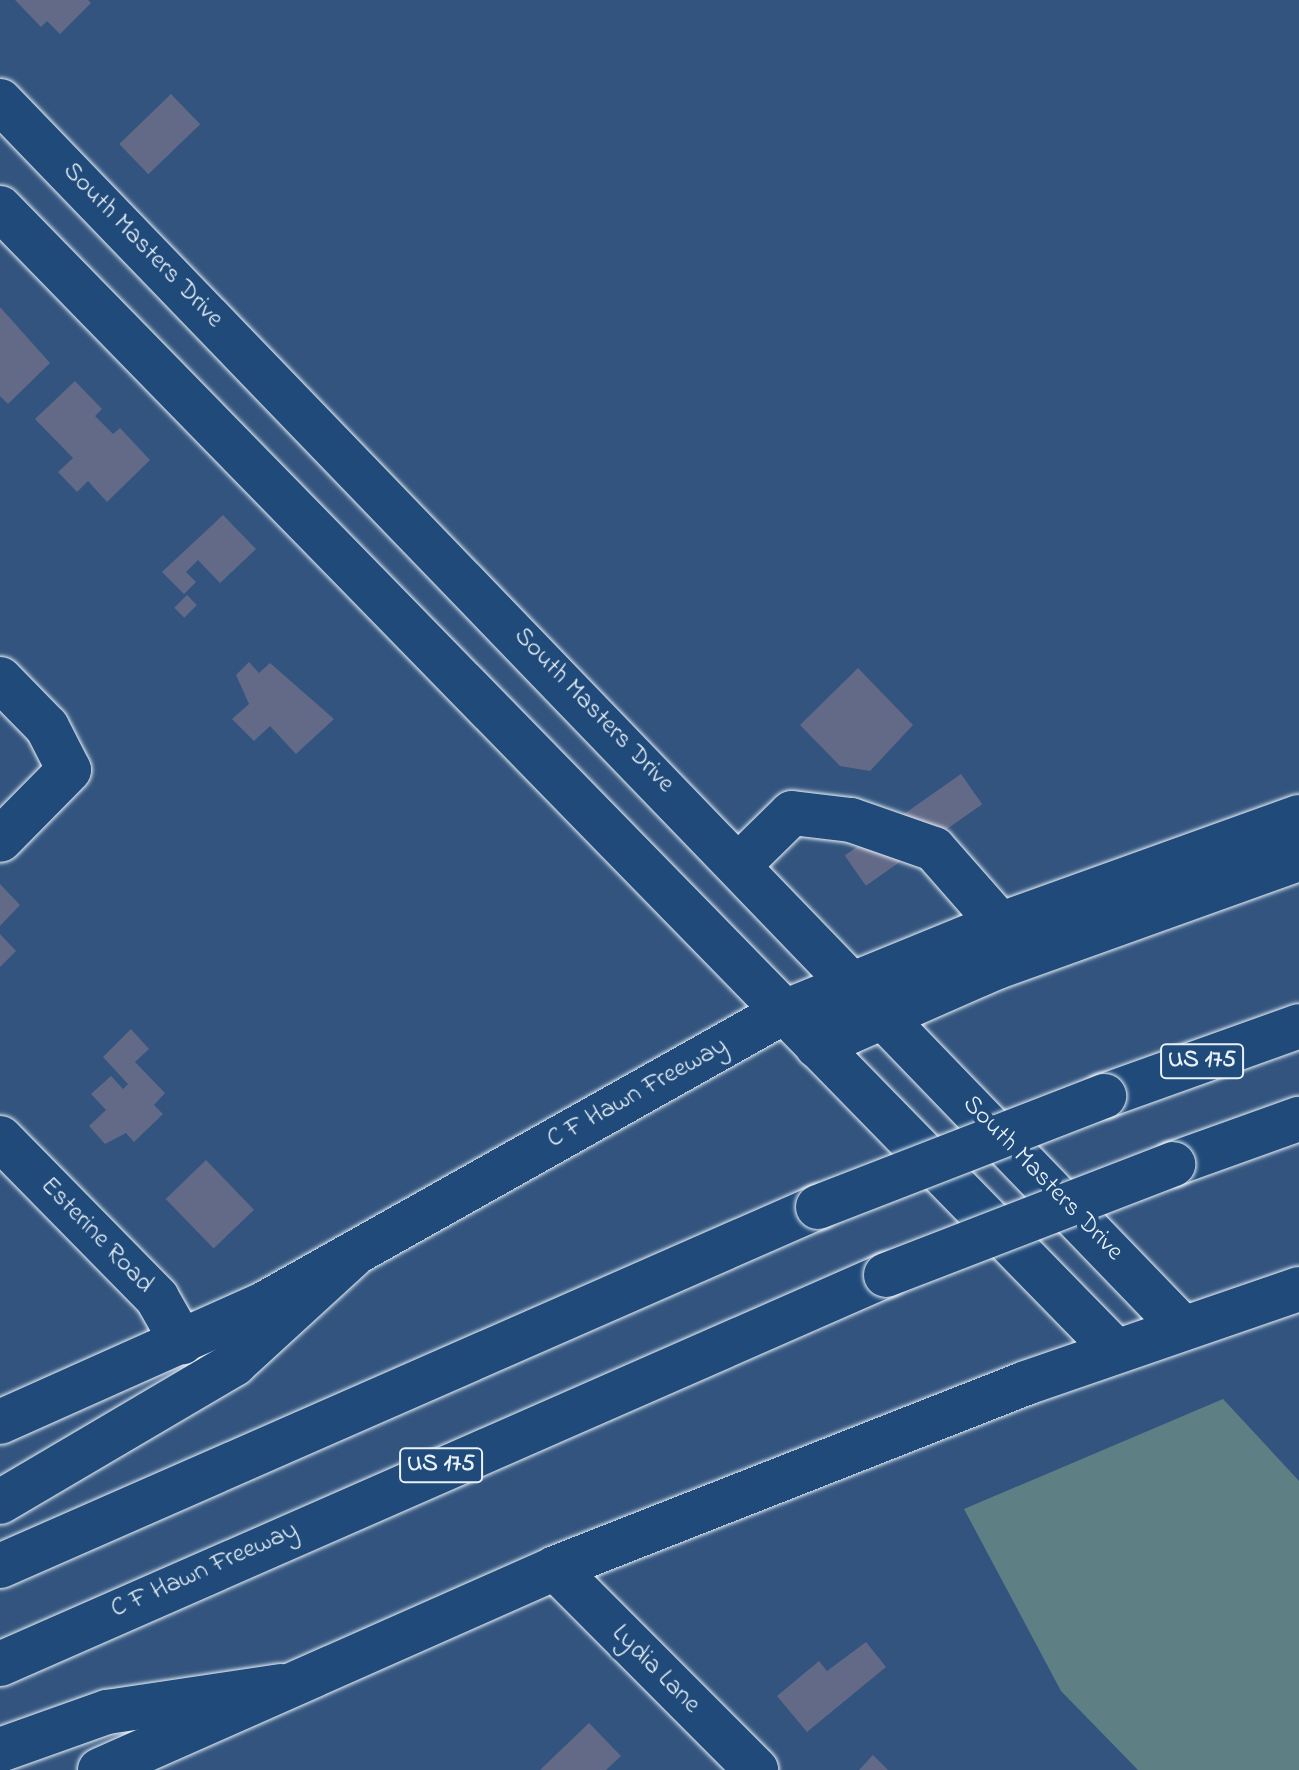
<!DOCTYPE html>
<html>
<head>
<meta charset="utf-8">
<style>
  body { margin:0 }
  #map { position:relative; width:1299px; height:1770px; overflow:hidden; background:#33547e; font-family:"Indie Flower",sans-serif }
  div>[style] { position:absolute }
  [style*='--x'] { left:calc(var(--x)*1px); top:calc(var(--y)*1px); width:calc(var(--w)*1px); rotate:calc(var(--a)*1deg) }
  .green>* { inset:0; background:#5e8084 }
  .building>* { inset:0; background:#636a88; transform-origin:0 0 }
  .roads { filter:drop-shadow(0 0 2px #e8f1f8) drop-shadow(0 0 2px #e8f1f8) }
  .minor>* { height:44px; margin:-22px; padding:0 22px; transform-origin:22px; border-radius:22px; background:#1f4a7a }
  .major>* { height:44px; margin:-22px; padding:0 22px; transform-origin:22px; border-radius:22px; background:#1f4a7a }
  .highway>* { height:44px; margin:-22px; padding:0 22px; transform-origin:22px; border-radius:22px; background:#1f4a7a }
  .bridges { filter:drop-shadow(0 0 2px #e8f1f8) drop-shadow(0 0 2px #e8f1f8) }
  .highway-bridge>* { height:44px; margin:-22px; padding:0 22px; transform-origin:22px; border-radius:22px; background:#1f4a7a }
  span { translate:-50% -50%; white-space:nowrap; text-align:center; line-height:1.15; -webkit-text-stroke:8px #1f4a7a; paint-order:stroke }
  .shield-label span { padding:2px 6px; background:#1f4a7a; border:2px solid; border-radius:6px; -webkit-text-stroke-width:0 }
  .shield-label { font-size:24px; color:#e8f1f8; font-weight:700 }
  .street-label { font-size:26px; color:#e8f1f8 }
</style>
</head>
<body>
<div id="map">
  <div class="green">
    <i style="clip-path:polygon(1223px 1399px,1299px 1481px,1299px 1770px,1138px 1770px,1061px 1691px,964px 1509px)"></i>
  </div>
  <div class="building">
    <i style="clip-path:polygon(15px 0,88px 0,91px 3px,60px 34px,47px 21px,41px 27px)"></i>
    <i style="left:171px;top:94px;width:42px;height:72px;rotate:46deg"></i>
    <i style="clip-path:polygon(0 307px,50px 363px,8px 404px,0 396px)"></i>
    <i style="clip-path:polygon(75px 381px,102px 409px,95px 416px,113px 434px,120px 428px,150px 460px,107px 502px,88px 481px,77px 492px,58px 472px,73px 458px,35px 419px)"></i>
    <i style="clip-path:polygon(223px 515px,256px 549px,220px 583px,198px 560px,186px 572px,196px 582px,184px 594px,162px 572px)"></i>
    <i style="left:187px;top:595px;width:14px;height:18px;rotate:45deg"></i>
    <i style="clip-path:polygon(249px 662px,259px 673px,270px 663px,334px 719px,296px 754px,270px 726px,254px 741px,232px 719px,249px 704px,236px 675px)"></i>
    <i style="clip-path:polygon(858px 668px,913px 725px,870px 771px,840px 766px,800px 725px)"></i>
    <i style="left:961px;top:774px;width:37px;height:142px;rotate:55deg"></i>
    <i style="clip-path:polygon(0 884px,20px 905px,0 926px)"></i>
    <i style="clip-path:polygon(0 934px,16px 951px,0 967px)"></i>
    <i style="clip-path:polygon(131px 1029px,149px 1049px,135px 1062px,165px 1093px,154px 1105px,163px 1114px,134px 1142px,126px 1133px,105px 1144px,89px 1126px,106px 1110px,91px 1094px,111px 1076px,123px 1089px,128px 1084px,103px 1057px)"></i>
    <i style="left:206px;top:1160px;width:69px;height:56px;rotate:46deg"></i>
    <i style="clip-path:polygon(866px 1642px,886px 1667px,807px 1732px,777px 1696px,819px 1661px,827px 1671px)"></i>
    <i style="clip-path:polygon(589px 1723px,621px 1756px,606px 1770px,540px 1770px)"></i>
    <i style="clip-path:polygon(873px 1755px,888px 1770px,859px 1770px)"></i>
  </div>
  <div class="roads">
    <div class="minor">
      <i style="--x:0;--y:679;--w:67;--a:45.6"></i>
      <i style="--x:47;--y:727;--w:48;--a:62.9"></i>
      <i style="--x:69;--y:770;--w:98;--a:134.6"></i>
      <i style="--x:741;--y:863;--w:71;--a:-44.4"></i>
      <i style="--x:792;--y:813;--w:59;--a:6.8"></i>
      <i style="--x:851;--y:820;--w:88;--a:19.3"></i>
      <i style="--x:934;--y:849;--w:100;--a:48.7"></i>
      <i style="--x:0;--y:1138;--w:224;--a:45.5"></i>
      <i style="--x:157;--y:1298;--w:51;--a:60.4"></i>
      <i style="--x:555;--y:1568;--w:285;--a:45.1"></i>
    </div>
    <div class="major">
      <i style="--x:0;--y:101;--w:1702;--a:46.05"></i>
      <i style="--x:0;--y:208;--w:1596;--a:45.69"></i>
      <i style="--x:817;--y:1046;--w:197;--a:-23.7"></i>
      <i style="--x:997;--y:967;--w:321;--a:-19.7"></i>
      <i style="--x:0;--y:1422;--w:287;--a:-24.1"></i>
      <i style="--x:262;--y:1305;--w:599;--a:-29.31"></i>
      <i style="--x:784;--y:1012;--w:214;--a:-22.2"></i>
      <i style="--x:982;--y:931;--w:337;--a:-19.8"></i>
      <i style="--x:100;--y:1770;--w:498;--a:-23.9"></i>
      <i style="--x:555;--y:1568;--w:506;--a:-21.44"></i>
      <i style="--x:1026;--y:1383;--w:289;--a:-19"></i>
    </div>
    <div class="highway">
      <i style="--x:1104;--y:1096;--w:207;--a:-19.7"></i>
      <i style="--x:1173;--y:1164;--w:134;--a:-19.7"></i>
      <i style="--x:0;--y:1502;--w:272;--a:-30.5"></i>
      <i style="--x:234;--y:1364;--w:161;--a:-42.5"></i>
      <i style="--x:0;--y:1566;--w:893;--a:-23.7"></i>
      <i style="--x:0;--y:1664;--w:968;--a:-23.7"></i>
      <i style="--x:0;--y:1750;--w:114;--a:-19.6"></i>
      <i style="--x:107;--y:1712;--w:176;--a:-8.5"></i>
    </div>
  </div>
  <div class="bridges">
    <div class="highway-bridge">
      <i style="--x:818;--y:1207;--w:307;--a:-21.2"></i>
      <i style="--x:886;--y:1275;--w:308;--a:-21.1"></i>
    </div>
  </div>
  <div class="shield-label">
    <span style="left:1202px;top:1061px">US 175</span>
    <span style="left:441px;top:1465px">US 175</span>
  </div>
  <div class="street-label">
    <span style="left:142px;top:246px;rotate:46deg">South Masters Drive</span>
    <span style="left:593px;top:711px;rotate:46deg">South Masters Drive</span>
    <span style="left:638px;top:1094px;rotate:-29deg">C F Hawn Freeway</span>
    <span style="left:1042px;top:1179px;rotate:46deg">South Masters Drive</span>
    <span style="left:96px;top:1236px;rotate:46deg">Esterine Road</span>
    <span style="left:205px;top:1571px;rotate:-24deg">C F Hawn Freeway</span>
    <span style="left:655px;top:1670px;rotate:45deg">Lydia Lane</span>
  </div>
</div>
</body>
</html>
